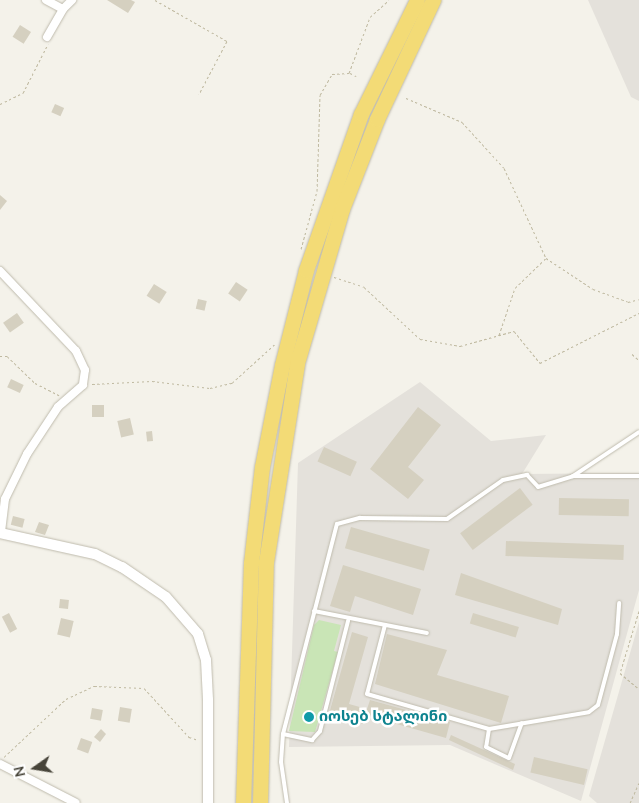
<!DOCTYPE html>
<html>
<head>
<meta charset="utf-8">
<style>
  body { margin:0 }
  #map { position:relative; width:639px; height:803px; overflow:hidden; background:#f4f2ea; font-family:"Nunito Sans","Noto Sans Georgian",sans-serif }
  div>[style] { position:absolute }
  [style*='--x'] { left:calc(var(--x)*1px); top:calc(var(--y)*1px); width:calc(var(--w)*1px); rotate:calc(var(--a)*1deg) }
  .industrial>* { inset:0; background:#e4e1db }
  .green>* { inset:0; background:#c9e5b6 }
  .building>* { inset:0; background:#d5d0c0; transform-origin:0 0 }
  .path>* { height:1px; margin-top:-0.5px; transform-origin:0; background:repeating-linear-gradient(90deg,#bfb9a0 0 2.5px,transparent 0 5px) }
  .roads { filter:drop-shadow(0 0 1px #bfbbad) drop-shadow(0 0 1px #bfbbad) }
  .service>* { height:4px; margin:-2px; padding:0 2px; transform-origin:2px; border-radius:2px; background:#fff }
  .minor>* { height:8px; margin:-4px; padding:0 4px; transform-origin:4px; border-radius:4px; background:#fff }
  .tertiary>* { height:10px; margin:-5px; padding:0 5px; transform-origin:5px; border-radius:5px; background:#fff }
  .motorway>* { height:15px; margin:-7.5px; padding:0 7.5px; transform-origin:7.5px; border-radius:7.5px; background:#f3db76 }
  .dots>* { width:14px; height:14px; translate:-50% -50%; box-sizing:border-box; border:2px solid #fff; border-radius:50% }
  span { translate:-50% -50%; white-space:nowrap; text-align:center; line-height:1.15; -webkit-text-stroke:5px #fff; paint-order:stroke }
  .culture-label { font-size:15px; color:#0d838f; font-weight:700 }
  .left { translate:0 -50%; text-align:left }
  .north { position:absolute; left:10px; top:743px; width:50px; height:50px; -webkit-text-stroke:4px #fff; paint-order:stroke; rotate:257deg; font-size:14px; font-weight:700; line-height:20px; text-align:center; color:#474439 }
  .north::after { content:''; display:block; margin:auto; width:18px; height:22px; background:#474439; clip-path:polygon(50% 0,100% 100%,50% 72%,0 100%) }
</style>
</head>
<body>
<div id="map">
  <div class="industrial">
    <i style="clip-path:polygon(588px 0,639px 0,639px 101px,631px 97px)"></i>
    <i style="clip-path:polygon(420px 382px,491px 441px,546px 435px,522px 474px,639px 473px,639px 590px,581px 801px,450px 745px,289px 747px,298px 463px)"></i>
    <i style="clip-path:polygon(639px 622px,639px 803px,597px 803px,589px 796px)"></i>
  </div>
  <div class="green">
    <i style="clip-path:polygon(319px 620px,341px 625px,334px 651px,338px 652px,315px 732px,289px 731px,314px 625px)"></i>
  </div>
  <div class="building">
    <i style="clip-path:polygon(107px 0,131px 0,135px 2px,128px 13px)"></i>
    <i style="left:20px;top:25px;width:13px;height:14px;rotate:32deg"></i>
    <i style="left:55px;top:104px;width:10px;height:9px;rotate:24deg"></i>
    <i style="clip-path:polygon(0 195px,7px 201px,0 210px)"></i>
    <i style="left:236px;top:282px;width:14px;height:14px;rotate:34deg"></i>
    <i style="left:154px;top:284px;width:15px;height:14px;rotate:32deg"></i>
    <i style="left:198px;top:299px;width:9px;height:10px;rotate:13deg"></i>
    <i style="left:17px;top:313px;width:12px;height:17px;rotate:55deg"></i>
    <i style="left:11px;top:379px;width:14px;height:9px;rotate:25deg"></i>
    <i style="left:92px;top:405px;width:12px;height:12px"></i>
    <i style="clip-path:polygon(418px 407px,441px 425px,408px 467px,424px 480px,408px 499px,370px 469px)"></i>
    <i style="left:130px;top:418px;width:17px;height:13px;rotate:77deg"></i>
    <i style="left:152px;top:431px;width:10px;height:6px;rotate:84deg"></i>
    <i style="left:324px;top:447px;width:36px;height:16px;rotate:24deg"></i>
    <i style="left:520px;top:488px;width:21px;height:75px;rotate:53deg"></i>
    <i style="left:559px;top:498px;width:70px;height:17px;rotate:1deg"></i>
    <i style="left:13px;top:516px;width:12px;height:9px;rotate:14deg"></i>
    <i style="clip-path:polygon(39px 522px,49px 525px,45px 535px,35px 532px)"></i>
    <i style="left:351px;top:527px;width:82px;height:22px;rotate:16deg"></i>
    <i style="left:506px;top:541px;width:118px;height:15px;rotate:2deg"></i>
    <i style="clip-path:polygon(343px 565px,421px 589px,413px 615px,355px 596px,350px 612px,330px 606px)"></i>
    <i style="clip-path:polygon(461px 573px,562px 609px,558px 625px,455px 595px)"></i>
    <i style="left:60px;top:599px;width:9px;height:9px;rotate:6deg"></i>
    <i style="left:9px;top:613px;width:18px;height:8px;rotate:63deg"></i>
    <i style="left:473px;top:613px;width:48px;height:11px;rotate:17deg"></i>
    <i style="left:61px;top:618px;width:13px;height:17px;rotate:13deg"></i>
    <i style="clip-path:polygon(352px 632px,368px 637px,349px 704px,367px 709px,370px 700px,450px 722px,446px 738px,365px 715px,363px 724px,329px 714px)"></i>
    <i style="clip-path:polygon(387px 634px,447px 650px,437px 675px,509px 696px,501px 723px,375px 684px)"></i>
    <i style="left:120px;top:707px;width:12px;height:14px;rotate:9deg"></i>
    <i style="left:92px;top:708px;width:11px;height:11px;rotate:10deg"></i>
    <i style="clip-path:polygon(101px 729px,106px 734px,100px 742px,94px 737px)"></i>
    <i style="clip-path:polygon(451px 735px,515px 764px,513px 770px,449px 740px)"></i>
    <i style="left:81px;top:738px;width:12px;height:12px;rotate:20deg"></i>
    <i style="left:534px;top:757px;width:55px;height:16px;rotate:13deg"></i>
  </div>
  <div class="path">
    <i style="--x:155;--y:0;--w:83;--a:29.7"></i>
    <i style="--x:227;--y:41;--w:60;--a:117.8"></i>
    <i style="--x:350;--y:73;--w:7;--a:27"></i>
    <i style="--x:406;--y:98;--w:61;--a:23.2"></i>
    <i style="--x:462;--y:122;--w:62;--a:47.6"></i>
    <i style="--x:504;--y:168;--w:99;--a:65"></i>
    <i style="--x:0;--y:104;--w:25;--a:-26"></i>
    <i style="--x:23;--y:93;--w:55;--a:-63"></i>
    <i style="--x:301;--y:249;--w:60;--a:-74.6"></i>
    <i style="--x:317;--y:191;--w:96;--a:-88.2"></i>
    <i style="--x:320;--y:95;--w:24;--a:-60"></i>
    <i style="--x:332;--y:74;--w:17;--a:-3"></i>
    <i style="--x:349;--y:73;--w:60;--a:-69.4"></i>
    <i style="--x:370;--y:17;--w:25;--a:-42"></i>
    <i style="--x:334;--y:277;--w:32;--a:18"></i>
    <i style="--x:364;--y:287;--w:76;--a:42.9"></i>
    <i style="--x:420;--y:339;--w:41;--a:9.9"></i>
    <i style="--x:460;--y:346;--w:56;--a:-15.5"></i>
    <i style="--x:514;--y:331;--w:41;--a:50.9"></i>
    <i style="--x:540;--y:363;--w:111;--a:-26.8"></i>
    <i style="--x:499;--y:335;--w:50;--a:-71.2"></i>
    <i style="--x:515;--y:288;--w:43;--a:-44.1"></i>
    <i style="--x:546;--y:258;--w:56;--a:33.4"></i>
    <i style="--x:593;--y:289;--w:37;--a:20"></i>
    <i style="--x:628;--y:302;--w:11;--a:-15"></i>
    <i style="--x:632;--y:354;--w:9;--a:41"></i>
    <i style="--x:0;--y:356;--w:7;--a:0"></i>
    <i style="--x:7;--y:356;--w:39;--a:44"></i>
    <i style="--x:35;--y:383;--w:27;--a:27"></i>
    <i style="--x:92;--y:384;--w:60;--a:-2.9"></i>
    <i style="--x:152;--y:381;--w:58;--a:6.9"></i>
    <i style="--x:210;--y:388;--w:23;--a:-13"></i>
    <i style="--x:232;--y:383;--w:59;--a:-42.3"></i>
    <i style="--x:639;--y:611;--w:65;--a:107"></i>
    <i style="--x:620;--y:673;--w:25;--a:40"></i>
    <i style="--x:4;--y:757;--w:85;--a:-43.1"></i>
    <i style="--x:66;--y:699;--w:31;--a:-25"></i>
    <i style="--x:94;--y:686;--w:50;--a:2.3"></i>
    <i style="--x:144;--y:688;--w:67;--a:47.4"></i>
    <i style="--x:189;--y:737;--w:9;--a:18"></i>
    <i style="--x:630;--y:803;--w:22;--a:-66"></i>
  </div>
  <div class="roads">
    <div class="service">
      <i style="--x:573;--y:476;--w:66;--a:0"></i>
      <i style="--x:314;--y:611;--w:115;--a:11"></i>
      <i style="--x:385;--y:625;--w:71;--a:104.6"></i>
      <i style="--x:367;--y:694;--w:127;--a:16"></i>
      <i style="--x:489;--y:729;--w:101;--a:-9.6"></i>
      <i style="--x:589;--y:712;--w:11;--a:-38"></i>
      <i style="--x:598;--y:705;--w:73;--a:-75"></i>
      <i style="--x:617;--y:634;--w:31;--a:-86"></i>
      <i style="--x:489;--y:729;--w:18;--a:99"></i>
      <i style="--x:486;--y:747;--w:25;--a:26"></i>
      <i style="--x:509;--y:758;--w:37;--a:-70"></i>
      <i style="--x:283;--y:734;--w:30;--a:12"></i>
      <i style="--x:312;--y:740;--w:12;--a:-48"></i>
      <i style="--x:320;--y:731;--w:114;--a:-75.7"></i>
      <i style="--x:287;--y:803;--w:41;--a:-98.3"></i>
      <i style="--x:281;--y:762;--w:28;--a:-86"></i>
      <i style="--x:283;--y:734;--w:217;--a:-75.6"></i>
      <i style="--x:337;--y:524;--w:24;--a:-15"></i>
      <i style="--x:360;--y:518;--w:87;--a:0.7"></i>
      <i style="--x:447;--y:519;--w:68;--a:-34.9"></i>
      <i style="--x:503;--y:480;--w:25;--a:-12"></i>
      <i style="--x:527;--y:475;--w:16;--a:47"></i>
      <i style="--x:538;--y:487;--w:37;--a:-17"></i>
      <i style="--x:573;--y:476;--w:79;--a:-33.7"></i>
    </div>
    <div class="minor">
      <i style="--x:46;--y:0;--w:19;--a:28"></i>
      <i style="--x:63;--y:9;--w:13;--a:-45"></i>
      <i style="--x:47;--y:37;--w:32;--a:-60"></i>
      <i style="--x:0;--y:271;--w:110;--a:46.5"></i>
      <i style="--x:76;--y:351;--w:21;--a:65"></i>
      <i style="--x:85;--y:370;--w:15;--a:98"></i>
      <i style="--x:83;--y:385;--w:33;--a:139"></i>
      <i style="--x:58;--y:407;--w:56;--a:123.4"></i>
      <i style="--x:27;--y:454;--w:50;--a:116.1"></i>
      <i style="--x:5;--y:499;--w:35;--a:97"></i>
      <i style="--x:0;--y:764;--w:85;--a:27.2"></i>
    </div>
    <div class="tertiary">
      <i style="--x:0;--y:533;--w:97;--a:12.5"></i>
      <i style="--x:95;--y:554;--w:30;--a:26"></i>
      <i style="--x:122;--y:567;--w:53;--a:34.3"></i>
      <i style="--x:166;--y:597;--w:49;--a:49.1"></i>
      <i style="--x:198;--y:634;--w:27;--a:73"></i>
      <i style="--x:206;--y:660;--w:40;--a:87.1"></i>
      <i style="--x:208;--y:700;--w:103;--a:90"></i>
    </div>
    <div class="motorway">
      <i style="--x:243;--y:803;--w:240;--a:-88.1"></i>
      <i style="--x:251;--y:563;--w:97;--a:-83.5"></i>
      <i style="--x:262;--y:467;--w:104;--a:-78.9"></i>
      <i style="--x:282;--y:365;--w:98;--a:-75.8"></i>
      <i style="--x:306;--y:270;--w:165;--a:-70.6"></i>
      <i style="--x:361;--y:114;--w:127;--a:-63.8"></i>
      <i style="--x:260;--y:803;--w:241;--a:-88.6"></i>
      <i style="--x:266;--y:562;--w:201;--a:-81.1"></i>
      <i style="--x:297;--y:363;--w:160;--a:-73.7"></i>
      <i style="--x:342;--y:209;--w:97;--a:-68.7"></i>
      <i style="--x:377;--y:119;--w:132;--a:-64.8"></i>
    </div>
  </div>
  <div class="dots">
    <i style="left:309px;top:717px;background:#0f9aa8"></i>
  </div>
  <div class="culture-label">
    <span class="left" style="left:319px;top:717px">იოსებ სტალინი</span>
  </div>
  <div class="north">N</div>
</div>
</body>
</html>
